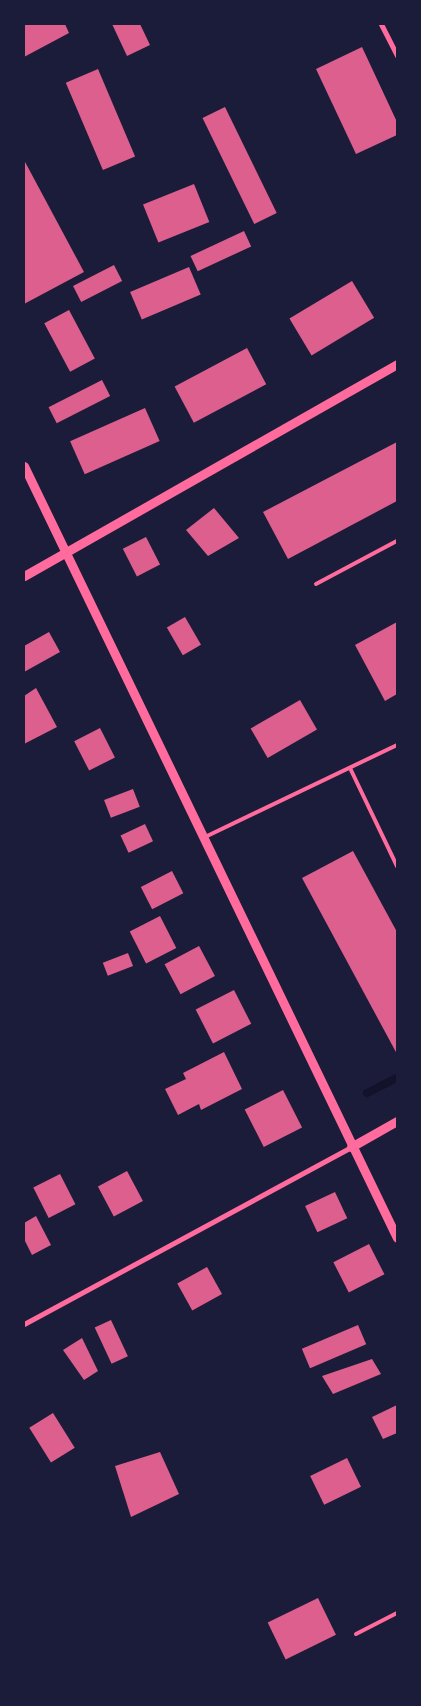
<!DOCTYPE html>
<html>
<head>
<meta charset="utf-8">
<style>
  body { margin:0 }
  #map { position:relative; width:421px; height:1706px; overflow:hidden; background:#1b1b3a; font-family:Manrope,sans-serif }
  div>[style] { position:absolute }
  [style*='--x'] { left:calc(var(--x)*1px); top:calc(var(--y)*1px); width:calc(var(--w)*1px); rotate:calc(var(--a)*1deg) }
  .stream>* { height:8px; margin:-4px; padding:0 4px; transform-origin:4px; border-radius:4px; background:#12122b }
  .building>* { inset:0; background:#dd5f8e; transform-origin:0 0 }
  .service>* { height:4px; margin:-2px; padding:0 2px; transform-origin:2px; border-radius:2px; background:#ff6b9d }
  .minor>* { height:5px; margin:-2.5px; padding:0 2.5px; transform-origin:2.5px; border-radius:2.5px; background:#ff6b9d }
  .tertiary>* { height:9px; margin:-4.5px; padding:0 4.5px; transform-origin:4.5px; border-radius:4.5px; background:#ff6b9d }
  span { translate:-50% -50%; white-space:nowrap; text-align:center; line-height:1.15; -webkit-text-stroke:5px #1b1b3a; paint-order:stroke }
  .frame { position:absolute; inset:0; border:25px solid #1b1b3a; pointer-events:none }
</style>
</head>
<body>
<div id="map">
  <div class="stream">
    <i style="--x:367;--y:1093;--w:34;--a:-27"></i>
  </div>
  <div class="building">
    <i style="clip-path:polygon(24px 24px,65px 24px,69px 33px,24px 57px)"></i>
    <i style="clip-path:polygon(112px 24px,140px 24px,150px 45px,127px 56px)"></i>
    <i style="clip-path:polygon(362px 47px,397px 122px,397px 135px,356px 154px,316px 69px)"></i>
    <i style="left:98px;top:69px;width:95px;height:35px;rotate:67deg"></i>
    <i style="left:225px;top:107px;width:118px;height:25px;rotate:64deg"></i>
    <i style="clip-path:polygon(24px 160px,84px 272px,24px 304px)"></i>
    <i style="left:194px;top:184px;width:41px;height:55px;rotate:68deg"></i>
    <i style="left:244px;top:231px;width:17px;height:59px;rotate:65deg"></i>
    <i style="left:114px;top:265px;width:18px;height:46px;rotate:63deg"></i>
    <i style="left:189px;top:267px;width:30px;height:64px;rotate:67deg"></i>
    <i style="left:352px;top:281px;width:43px;height:73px;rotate:59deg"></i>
    <i style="left:69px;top:310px;width:55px;height:28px;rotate:62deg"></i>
    <i style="left:247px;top:348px;width:41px;height:82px;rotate:62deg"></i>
    <i style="left:102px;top:380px;width:18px;height:60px;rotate:63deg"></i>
    <i style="left:145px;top:408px;width:36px;height:82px;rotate:66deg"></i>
    <i style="clip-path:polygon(397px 442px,397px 501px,288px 559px,263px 512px)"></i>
    <i style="clip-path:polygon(214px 508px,239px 538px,208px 556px,186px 530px)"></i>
    <i style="left:146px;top:537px;width:31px;height:26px;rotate:63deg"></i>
    <i style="left:185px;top:617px;width:32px;height:21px;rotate:60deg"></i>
    <i style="clip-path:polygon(397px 622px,397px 694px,385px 701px,355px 645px)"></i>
    <i style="clip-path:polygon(49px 632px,60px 652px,24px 672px,24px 646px)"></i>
    <i style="clip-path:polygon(36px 688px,57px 727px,24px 744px,24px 696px)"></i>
    <i style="left:300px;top:700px;width:34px;height:57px;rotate:60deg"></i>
    <i style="left:100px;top:728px;width:33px;height:29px;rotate:63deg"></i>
    <i style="left:133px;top:789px;width:19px;height:31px;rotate:69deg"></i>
    <i style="left:145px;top:824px;width:19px;height:27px;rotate:65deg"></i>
    <i style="clip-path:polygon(353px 851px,397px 932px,397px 1054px,302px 878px)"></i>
    <i style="left:172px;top:871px;width:25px;height:35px;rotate:63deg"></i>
    <i style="left:160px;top:916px;width:36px;height:34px;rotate:63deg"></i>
    <i style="left:199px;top:946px;width:34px;height:39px;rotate:62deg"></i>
    <i style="left:128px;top:953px;width:14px;height:27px;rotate:69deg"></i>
    <i style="left:234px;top:990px;width:38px;height:43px;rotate:63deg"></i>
    <i style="clip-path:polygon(224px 1052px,242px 1089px,201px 1110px,199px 1104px,178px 1115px,165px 1089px,186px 1079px,183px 1073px)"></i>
    <i style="left:283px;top:1090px;width:42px;height:43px;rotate:63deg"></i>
    <i style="left:127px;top:1171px;width:34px;height:33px;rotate:62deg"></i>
    <i style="left:60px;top:1174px;width:34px;height:30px;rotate:63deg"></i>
    <i style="left:335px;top:1192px;width:29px;height:33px;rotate:65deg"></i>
    <i style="clip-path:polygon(36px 1216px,51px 1245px,32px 1255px,24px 1239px,24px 1223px)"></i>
    <i style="left:369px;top:1244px;width:34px;height:40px;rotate:63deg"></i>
    <i style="left:207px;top:1267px;width:31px;height:34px;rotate:61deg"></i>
    <i style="left:111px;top:1320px;width:40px;height:18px;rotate:65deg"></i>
    <i style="left:358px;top:1325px;width:21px;height:61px;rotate:67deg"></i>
    <i style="clip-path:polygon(82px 1338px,98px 1371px,84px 1380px,63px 1350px)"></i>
    <i style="clip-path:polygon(372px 1359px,381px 1374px,333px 1394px,322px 1376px)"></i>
    <i style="clip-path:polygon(397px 1405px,397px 1433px,383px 1439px,372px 1417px)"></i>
    <i style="left:53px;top:1413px;width:41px;height:28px;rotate:58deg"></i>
    <i style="clip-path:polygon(160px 1452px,179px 1494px,131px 1517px,115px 1466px)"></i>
    <i style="left:347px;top:1458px;width:32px;height:41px;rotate:64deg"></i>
    <i style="left:318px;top:1598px;width:41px;height:56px;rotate:64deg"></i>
  </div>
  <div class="service">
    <i style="--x:316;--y:584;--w:92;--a:-28"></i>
    <i style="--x:350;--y:768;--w:109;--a:64.4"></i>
    <i style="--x:205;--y:837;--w:213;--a:-25.6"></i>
    <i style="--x:356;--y:1634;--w:46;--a:-27.1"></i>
  </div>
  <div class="minor">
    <i style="--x:381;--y:24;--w:36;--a:63"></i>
    <i style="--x:24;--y:1324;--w:372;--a:-28.4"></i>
  </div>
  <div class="tertiary">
    <i style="--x:24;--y:466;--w:857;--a:64.21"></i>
    <i style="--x:24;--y:576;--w:429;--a:-29.6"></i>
    <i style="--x:351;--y:1147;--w:53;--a:-29.5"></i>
  </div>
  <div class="frame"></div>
</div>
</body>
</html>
